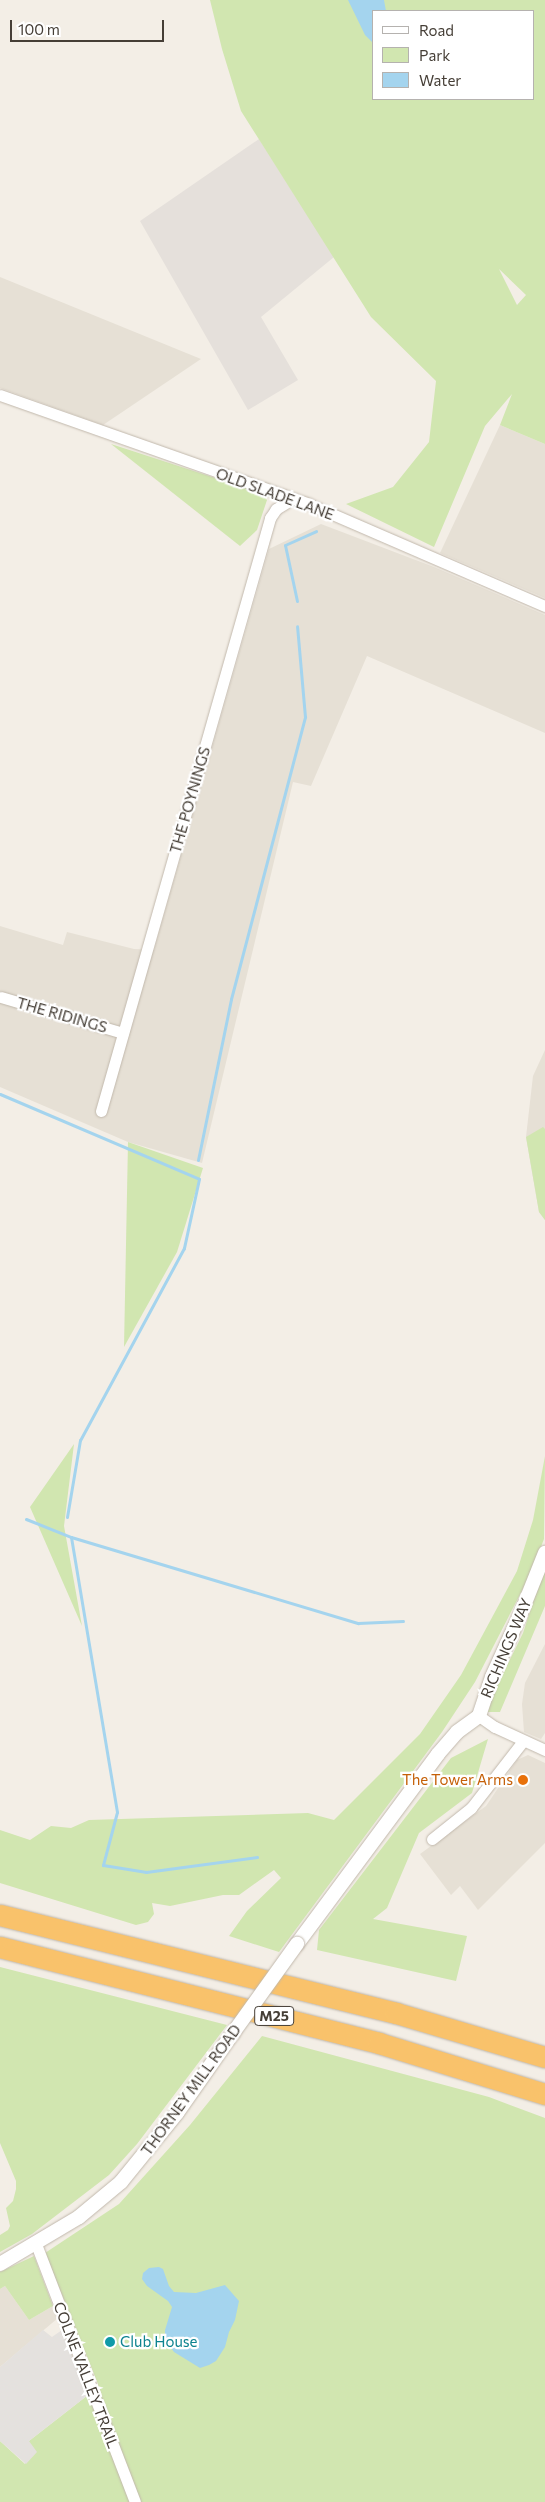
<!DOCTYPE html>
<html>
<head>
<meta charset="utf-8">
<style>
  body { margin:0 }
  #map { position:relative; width:545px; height:2502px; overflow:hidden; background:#f3eee6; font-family:Commissioner,sans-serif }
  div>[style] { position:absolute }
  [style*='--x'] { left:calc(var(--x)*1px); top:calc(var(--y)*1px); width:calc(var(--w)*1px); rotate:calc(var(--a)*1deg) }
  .residential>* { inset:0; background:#e6e0d5 }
  .industrial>* { inset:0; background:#e5e0db }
  .green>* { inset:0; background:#d1e6b0 }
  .parking>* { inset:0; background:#e4e1de }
  .water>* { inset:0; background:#a4d4ee }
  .stream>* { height:3px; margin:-1.5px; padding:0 1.5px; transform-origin:1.5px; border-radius:1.5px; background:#a4d4ee }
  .roads { filter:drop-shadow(0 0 1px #c1b8ac) drop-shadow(0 0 1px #c1b8ac) }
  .minor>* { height:11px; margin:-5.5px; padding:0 5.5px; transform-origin:5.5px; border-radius:5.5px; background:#fff }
  .tertiary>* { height:14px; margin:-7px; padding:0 7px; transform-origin:7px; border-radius:7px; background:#fff }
  .motorway>* { height:21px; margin:-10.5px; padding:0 10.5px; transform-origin:10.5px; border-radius:10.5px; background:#f9c26b }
  .bridges { filter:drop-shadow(0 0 1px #c1b8ac) drop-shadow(0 0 1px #c1b8ac) }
  .tertiary-bridge>* { height:14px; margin:-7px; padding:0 7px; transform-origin:7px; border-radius:7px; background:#fff }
  .dots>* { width:14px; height:14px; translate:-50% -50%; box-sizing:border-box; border:2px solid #fff; border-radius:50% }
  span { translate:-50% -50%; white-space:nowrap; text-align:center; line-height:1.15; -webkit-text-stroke:4.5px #fff; paint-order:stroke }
  .shield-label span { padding:1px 4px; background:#fff; border:1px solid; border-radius:4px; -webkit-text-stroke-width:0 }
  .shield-label { font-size:14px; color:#453e36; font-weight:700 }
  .street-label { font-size:15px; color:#453e36 }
  .food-label { font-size:15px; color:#c56008 }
  .right { translate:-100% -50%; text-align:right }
  .culture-label { font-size:15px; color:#0d838f }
  .left { translate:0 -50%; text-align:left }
  .legend { position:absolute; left:372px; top:10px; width:162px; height:90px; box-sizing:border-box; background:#fff; border:1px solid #b5b2af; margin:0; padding:6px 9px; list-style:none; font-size:15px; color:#453e36 }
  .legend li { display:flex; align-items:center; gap:10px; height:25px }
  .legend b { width:25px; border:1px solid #b5b2af }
  .scale { position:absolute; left:10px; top:20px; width:154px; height:22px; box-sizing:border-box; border:2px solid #453e36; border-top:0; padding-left:6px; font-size:15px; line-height:18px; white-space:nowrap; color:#453e36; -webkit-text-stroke:4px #fff; paint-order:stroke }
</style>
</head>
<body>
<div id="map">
  <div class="residential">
    <i style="clip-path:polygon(0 277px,201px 359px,103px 425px,0 388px)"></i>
    <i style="clip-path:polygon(500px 425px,545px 444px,545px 598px,440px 553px)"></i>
    <i style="clip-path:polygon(321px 524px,434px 567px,545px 615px,545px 733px,367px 656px,311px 786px,293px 782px,202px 1163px,128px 1142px,0 1087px,0 926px,63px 945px,67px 932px,134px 949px,154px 950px,269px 549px)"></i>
    <i style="clip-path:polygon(545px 1050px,545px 1220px,539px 1212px,526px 1137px,533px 1076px)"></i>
    <i style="clip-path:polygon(545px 1644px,545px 1733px,541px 1739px,524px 1732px,522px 1704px,525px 1683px)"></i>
    <i style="clip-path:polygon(528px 1755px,545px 1763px,545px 1843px,478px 1910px,460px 1886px,451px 1895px,420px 1854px,486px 1806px,517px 1760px)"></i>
    <i style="clip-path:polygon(5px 2286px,29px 2320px,53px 2306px,58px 2318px,0 2367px,0 2289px)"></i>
  </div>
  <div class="industrial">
    <i style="clip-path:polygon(259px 139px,334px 257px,261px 317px,298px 380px,248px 410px,140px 221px)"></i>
  </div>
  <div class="green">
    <i style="clip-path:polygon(evenodd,210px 0,545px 0,545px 444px,500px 425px,512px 394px,485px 426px,434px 547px,346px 504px,393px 487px,429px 442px,436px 381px,371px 317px,241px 111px,222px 49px,210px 0,374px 11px,534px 11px,534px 99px,374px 99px,374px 11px,210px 0,499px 269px,526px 295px,517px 305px,499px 269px)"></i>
    <i style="clip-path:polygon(111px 444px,261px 493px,267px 500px,257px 530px,240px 546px)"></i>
    <i style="clip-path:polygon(543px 1127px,545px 1129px,545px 1220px,539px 1212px,526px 1137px)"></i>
    <i style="clip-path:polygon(128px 1142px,203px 1168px,177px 1252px,124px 1347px)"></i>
    <i style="clip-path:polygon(74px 1444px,64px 1526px,82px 1626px,30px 1507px)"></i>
    <i style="clip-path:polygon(545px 1456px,544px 1539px,530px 1575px,475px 1682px,442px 1732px,279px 1952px,229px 1936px,247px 1911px,281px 1878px,274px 1870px,239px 1895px,223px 1895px,170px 1906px,152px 1903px,154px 1914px,148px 1922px,136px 1925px,0 1883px,0 1830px,30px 1840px,51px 1826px,71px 1828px,89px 1820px,308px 1813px,334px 1820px,420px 1734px,461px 1675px,517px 1571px,533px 1520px)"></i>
    <i style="clip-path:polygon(545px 1566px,545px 1606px,500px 1712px,484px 1712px,523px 1633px)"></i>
    <i style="clip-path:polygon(488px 1739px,472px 1793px,419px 1833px,387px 1908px,373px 1919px,467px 1936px,456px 1981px,317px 1950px,319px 1930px,451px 1758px)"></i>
    <i style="clip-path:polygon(0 1967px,227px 2025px,137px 2144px,109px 2175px,32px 2234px,0 2252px,0 2235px,8px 2230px,10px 2226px,6px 2208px,13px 2201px,16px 2189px,16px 2181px,0 2143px)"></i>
    <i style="clip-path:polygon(262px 2036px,489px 2097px,545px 2118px,545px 2502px,0 2502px,0 2441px,25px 2464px,29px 2441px,88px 2395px,98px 2384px,45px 2253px,119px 2204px,190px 2125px)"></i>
    <i style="clip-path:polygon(34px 2256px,53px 2306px,29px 2320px,5px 2286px,0 2289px,0 2272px)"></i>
  </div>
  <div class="parking">
    <i style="clip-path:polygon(43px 2330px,52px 2337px,62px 2330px,88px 2395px,29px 2441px,37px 2452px,26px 2464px,0 2441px,0 2367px)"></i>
  </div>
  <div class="water">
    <i style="clip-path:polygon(348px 0,384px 0,386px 11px,374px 11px,373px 43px,365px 35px)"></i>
    <i style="clip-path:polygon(159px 2267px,163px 2269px,169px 2286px,174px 2292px,196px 2293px,225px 2285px,239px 2301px,235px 2320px,229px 2332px,225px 2347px,216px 2361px,209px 2365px,200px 2368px,174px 2352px,165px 2340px,165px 2330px,172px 2307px,168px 2301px,147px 2286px,142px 2279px,143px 2273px,149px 2268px)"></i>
  </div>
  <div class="stream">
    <i style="--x:297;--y:601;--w:57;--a:-102.1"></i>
    <i style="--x:285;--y:545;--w:34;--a:-24"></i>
    <i style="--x:0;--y:1094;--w:216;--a:23.1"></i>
    <i style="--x:199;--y:1179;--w:71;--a:102.3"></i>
    <i style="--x:184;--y:1248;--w:218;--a:118.4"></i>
    <i style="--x:80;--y:1440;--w:78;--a:99.6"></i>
    <i style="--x:198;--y:1160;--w:164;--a:-78.4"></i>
    <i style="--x:231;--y:999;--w:292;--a:-75.3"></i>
    <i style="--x:305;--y:717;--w:91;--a:-95"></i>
    <i style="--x:26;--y:1519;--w:48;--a:21.8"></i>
    <i style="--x:71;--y:1537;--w:300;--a:16.7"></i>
    <i style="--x:358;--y:1623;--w:45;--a:-2.5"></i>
    <i style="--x:71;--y:1537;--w:279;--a:80.5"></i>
    <i style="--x:117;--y:1812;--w:55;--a:104.8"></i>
    <i style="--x:103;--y:1865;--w:44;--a:9.2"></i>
    <i style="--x:146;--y:1872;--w:112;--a:-7.7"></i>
  </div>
  <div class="roads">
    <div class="minor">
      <i style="--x:0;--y:395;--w:328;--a:19.4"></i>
      <i style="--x:309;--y:504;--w:257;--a:23.4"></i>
      <i style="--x:1;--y:997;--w:127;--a:16.4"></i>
      <i style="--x:101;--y:1111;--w:617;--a:-74.09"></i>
      <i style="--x:270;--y:518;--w:11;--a:-56"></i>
      <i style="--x:276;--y:509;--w:19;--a:-32"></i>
      <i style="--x:479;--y:1716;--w:19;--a:35"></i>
      <i style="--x:495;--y:1727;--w:55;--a:24.7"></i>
      <i style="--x:432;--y:1839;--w:50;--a:-38.5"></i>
      <i style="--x:471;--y:1808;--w:85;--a:-52.2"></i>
      <i style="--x:36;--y:2244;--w:276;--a:69"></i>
    </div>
    <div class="tertiary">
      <i style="--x:297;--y:1944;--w:237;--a:-53.4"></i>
      <i style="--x:438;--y:1754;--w:29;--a:-49"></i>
      <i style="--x:457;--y:1732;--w:27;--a:-36"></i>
      <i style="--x:479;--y:1716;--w:41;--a:-71.6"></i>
      <i style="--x:492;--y:1677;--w:70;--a:-65.6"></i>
      <i style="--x:521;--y:1613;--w:65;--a:-68.2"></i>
      <i style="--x:0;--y:2264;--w:92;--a:-30.7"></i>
      <i style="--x:79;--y:2217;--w:55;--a:-39.8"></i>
      <i style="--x:121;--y:2182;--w:89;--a:-50.9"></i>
      <i style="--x:177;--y:2113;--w:98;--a:-55"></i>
    </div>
    <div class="motorway">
      <i style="--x:0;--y:1915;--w:408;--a:13.9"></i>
      <i style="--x:396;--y:2013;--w:155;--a:16.5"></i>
      <i style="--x:0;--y:1947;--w:391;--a:14.2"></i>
      <i style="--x:379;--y:2043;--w:174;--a:17.1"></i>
    </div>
  </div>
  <div class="bridges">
    <div class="tertiary-bridge">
      <i style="--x:233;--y:2033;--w:110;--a:-54.3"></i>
    </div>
  </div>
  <div class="dots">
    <i style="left:523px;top:1780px;background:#e8710a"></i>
    <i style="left:110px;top:2342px;background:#0f9aa8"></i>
  </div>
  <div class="shield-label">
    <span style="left:274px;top:2016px">M25</span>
  </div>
  <div class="street-label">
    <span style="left:275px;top:494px;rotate:20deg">OLD SLADE LANE</span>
    <span style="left:190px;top:800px;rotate:-74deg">THE POYNINGS</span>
    <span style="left:62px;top:1015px;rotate:16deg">THE RIDINGS</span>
    <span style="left:506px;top:1648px;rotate:-67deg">RICHINGS WAY</span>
    <span style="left:191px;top:2090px;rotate:-54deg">THORNEY MILL ROAD</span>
    <span style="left:86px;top:2375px;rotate:69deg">COLNE VALLEY TRAIL</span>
  </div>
  <div class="food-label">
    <span class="right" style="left:513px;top:1780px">The Tower Arms</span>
  </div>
  <div class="culture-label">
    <span class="left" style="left:120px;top:2342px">Club House</span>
  </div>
  <ul class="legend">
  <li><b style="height:6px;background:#fff"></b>Road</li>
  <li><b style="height:14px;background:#d1e6b0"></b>Park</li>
  <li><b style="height:14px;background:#a4d4ee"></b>Water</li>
  </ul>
  <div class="scale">100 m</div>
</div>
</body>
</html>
